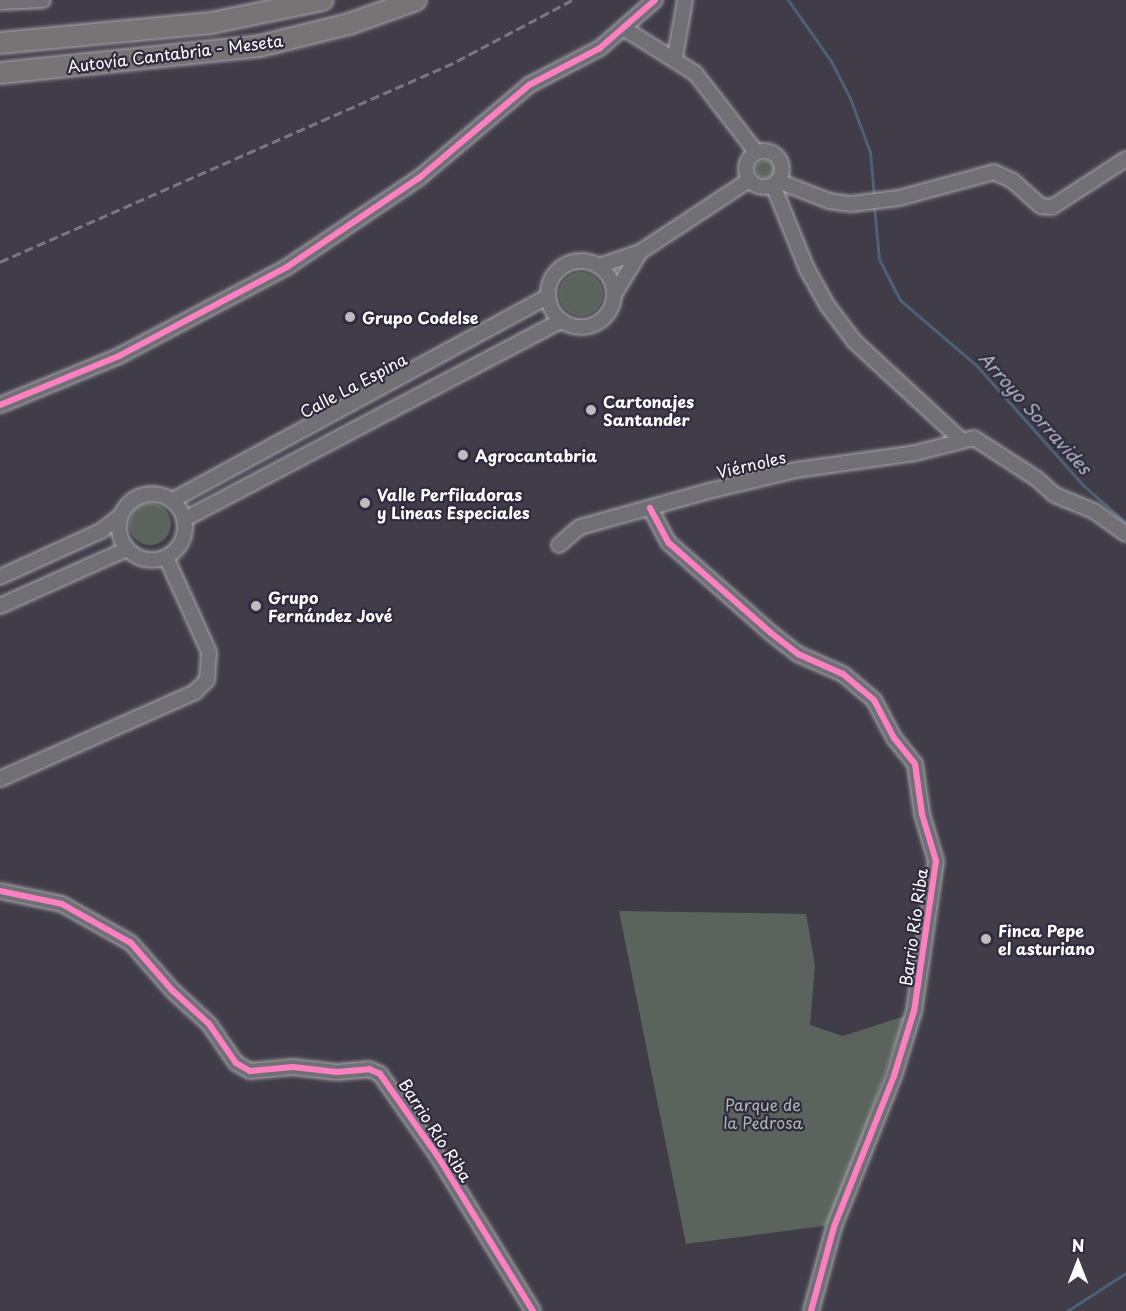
<!DOCTYPE html>
<html>
<head>
<meta charset="utf-8">
<style>
  body { margin:0 }
  #map { position:relative; width:1126px; height:1311px; overflow:hidden; background:#403d49; font-family:"Playpen Sans",sans-serif }
  div>[style] { position:absolute }
  [style*='--x'] { left:calc(var(--x)*1px); top:calc(var(--y)*1px); width:calc(var(--w)*1px); rotate:calc(var(--a)*1deg) }
  .green>* { inset:0; background:#5a645c }
  .round { border-radius:50% }
  .stream>* { height:3px; margin:-1.5px; padding:0 1.5px; transform-origin:1.5px; border-radius:1.5px; background:#4d6076 }
  .roads { filter:drop-shadow(0 0 2px #a9a8ad) drop-shadow(0 0 2px #a9a8ad) }
  .minor>* { height:14px; margin:-7px; padding:0 7px; transform-origin:7px; border-radius:7px; background:#717075 }
  .minor>.ring { margin:-7px; padding:0; box-sizing:content-box; background:none; border:14px solid #717075; border-radius:50% }
  .highway>* { height:20px; margin:-10px; padding:0 10px; transform-origin:10px; border-radius:10px; background:#767475 }
  .rail>* { height:3px; margin-top:-1.5px; transform-origin:0; background:repeating-linear-gradient(90deg,#7a787e 0 9px,transparent 0 13.5px) }
  .cycleway>* { height:6px; margin:-3px; padding:0 3px; transform-origin:3px; border-radius:3px; background:#ff80c0 }
  .dots>* { width:16px; height:16px; translate:-50% -50%; box-sizing:border-box; border:3px solid #2f2a3d; border-radius:50% }
  span { translate:-50% -50%; white-space:nowrap; text-align:center; line-height:1.15; -webkit-text-stroke:4.5px #2f2a3d; paint-order:stroke }
  .street-label { font-size:16px; color:#fff }
  .poi-label { font-size:16px; color:#fff; font-weight:700 }
  .left { translate:0 -50%; text-align:left }
  .park-label { font-size:16px; color:#aeb4af }
  .water-label { font-size:18px; color:#afb9c3; font-style:italic }
  .north { position:absolute; left:1048px; top:1233px; width:60px; height:60px; -webkit-text-stroke:4px #2f2a3d; paint-order:stroke; rotate:0deg; font-size:16px; font-weight:700; line-height:24px; text-align:center; color:#fff }
  .north::after { content:''; display:block; margin:auto; width:21px; height:27px; background:#fff; clip-path:polygon(50% 0,100% 100%,50% 72%,0 100%) }
</style>
</head>
<body>
<div id="map">
  <div class="green">
    <i class="round" style="left:756px;top:160px;width:18px;height:18px"></i>
    <i class="round" style="left:559px;top:272px;width:44px;height:44px"></i>
    <i class="round" style="left:129px;top:503px;width:42px;height:42px"></i>
    <i style="clip-path:polygon(619px 911px,806px 914px,815px 965px,810px 1025px,843px 1036px,905px 1016px,831px 1225px,686px 1244px)"></i>
  </div>
  <div class="stream">
    <i style="--x:788;--y:0;--w:75;--a:54.8"></i>
    <i style="--x:831;--y:61;--w:42;--a:62.8"></i>
    <i style="--x:850;--y:98;--w:58;--a:69.7"></i>
    <i style="--x:870;--y:152;--w:44;--a:84.8"></i>
    <i style="--x:874;--y:206;--w:53;--a:84.6"></i>
    <i style="--x:879;--y:259;--w:46;--a:62.9"></i>
    <i style="--x:900;--y:300;--w:101;--a:40.6"></i>
    <i style="--x:977;--y:366;--w:159;--a:48.3"></i>
    <i style="--x:1083;--y:485;--w:57;--a:41.5"></i>
    <i style="--x:1067;--y:1311;--w:70;--a:-32.8"></i>
  </div>
  <div class="roads">
    <div class="minor">
      <i style="--x:0;--y:2;--w:43;--a:-2.7"></i>
      <i style="--x:625;--y:29;--w:83;--a:32.2"></i>
      <i style="--x:695;--y:73;--w:100;--a:52.3"></i>
      <i style="--x:675;--y:57;--w:58;--a:-80"></i>
      <i class="ring" style="left:746px;top:151px;width:22px;height:22px"></i>
      <i style="--x:778;--y:181;--w:55;--a:21.4"></i>
      <i style="--x:829;--y:201;--w:22;--a:8"></i>
      <i style="--x:851;--y:204;--w:48;--a:-7.1"></i>
      <i style="--x:899;--y:198;--w:98;--a:-15.3"></i>
      <i style="--x:994;--y:172;--w:21;--a:25"></i>
      <i style="--x:1013;--y:181;--w:38;--a:42"></i>
      <i style="--x:1041;--y:206;--w:11;--a:5"></i>
      <i style="--x:1052;--y:207;--w:88;--a:-33"></i>
      <i style="--x:773;--y:185;--w:91;--a:68"></i>
      <i style="--x:807;--y:269;--w:41;--a:60.9"></i>
      <i style="--x:827;--y:305;--w:46;--a:52.9"></i>
      <i style="--x:855;--y:342;--w:143;--a:42.7"></i>
      <i class="ring" style="left:548px;top:261px;width:52px;height:52px"></i>
      <i style="--x:599;--y:266;--w:43;--a:-18.9"></i>
      <i style="--x:640;--y:252;--w:131;--a:-33.4"></i>
      <i style="--x:615;--y:293;--w:48;--a:-58.6"></i>
      <i style="--x:0;--y:405;--w:129;--a:-22.4"></i>
      <i style="--x:119;--y:356;--w:190;--a:-27.9"></i>
      <i style="--x:287;--y:267;--w:159;--a:-34"></i>
      <i style="--x:419;--y:178;--w:144;--a:-40.2"></i>
      <i style="--x:529;--y:85;--w:80;--a:-27.5"></i>
      <i style="--x:600;--y:48;--w:73;--a:-41.1"></i>
      <i class="ring" style="left:119px;top:494px;width:52px;height:52px"></i>
      <i style="--x:173;--y:500;--w:426;--a:-28.5"></i>
      <i style="--x:650;--y:508;--w:40;--a:62"></i>
      <i style="--x:669;--y:543;--w:136;--a:41.4"></i>
      <i style="--x:771;--y:633;--w:34;--a:38"></i>
      <i style="--x:798;--y:654;--w:49;--a:24"></i>
      <i style="--x:843;--y:674;--w:40;--a:40"></i>
      <i style="--x:874;--y:700;--w:43;--a:62.2"></i>
      <i style="--x:894;--y:738;--w:33;--a:51"></i>
      <i style="--x:915;--y:764;--w:50;--a:82"></i>
      <i style="--x:922;--y:814;--w:49;--a:73.4"></i>
      <i style="--x:936;--y:861;--w:152;--a:98.3"></i>
      <i style="--x:914;--y:1011;--w:68;--a:107.1"></i>
      <i style="--x:894;--y:1076;--w:162;--a:111.7"></i>
      <i style="--x:834;--y:1227;--w:87;--a:105.3"></i>
      <i style="--x:185;--y:519;--w:425;--a:-27.8"></i>
      <i style="--x:559;--y:545;--w:28;--a:-41"></i>
      <i style="--x:580;--y:527;--w:130;--a:-15.6"></i>
      <i style="--x:705;--y:492;--w:94;--a:-13.6"></i>
      <i style="--x:796;--y:470;--w:120;--a:-8.1"></i>
      <i style="--x:915;--y:453;--w:61;--a:-14.3"></i>
      <i style="--x:974;--y:438;--w:75;--a:33.1"></i>
      <i style="--x:1037;--y:479;--w:24;--a:42"></i>
      <i style="--x:1055;--y:495;--w:42;--a:22.3"></i>
      <i style="--x:1094;--y:511;--w:39;--a:36"></i>
      <i style="--x:0;--y:577;--w:111;--a:-24.5"></i>
      <i style="--x:101;--y:531;--w:23;--a:-38"></i>
      <i style="--x:0;--y:606;--w:139;--a:-24.2"></i>
      <i style="--x:0;--y:779;--w:214;--a:-24"></i>
      <i style="--x:195;--y:692;--w:17;--a:-45"></i>
      <i style="--x:207;--y:680;--w:28;--a:-86"></i>
      <i style="--x:209;--y:652;--w:104;--a:-114.4"></i>
      <i style="--x:0;--y:891;--w:63;--a:11.8"></i>
      <i style="--x:62;--y:904;--w:79;--a:29.5"></i>
      <i style="--x:131;--y:943;--w:62;--a:48.9"></i>
      <i style="--x:172;--y:990;--w:50;--a:42.6"></i>
      <i style="--x:209;--y:1024;--w:47;--a:55.3"></i>
      <i style="--x:236;--y:1063;--w:16;--a:30"></i>
      <i style="--x:250;--y:1071;--w:43;--a:-5.3"></i>
      <i style="--x:293;--y:1067;--w:44;--a:6.5"></i>
      <i style="--x:337;--y:1072;--w:32;--a:-5"></i>
      <i style="--x:369;--y:1069;--w:12;--a:24"></i>
      <i style="--x:380;--y:1074;--w:99;--a:54.9"></i>
      <i style="--x:437;--y:1155;--w:183;--a:58.4"></i>
    </div>
    <div class="highway">
      <i style="--x:0;--y:43;--w:212;--a:-5.4"></i>
      <i style="--x:211;--y:23;--w:114;--a:-11.6"></i>
      <i style="--x:0;--y:73;--w:261;--a:-5.9"></i>
      <i style="--x:260;--y:46;--w:92;--a:-13.9"></i>
      <i style="--x:349;--y:24;--w:71;--a:-19.7"></i>
    </div>
  </div>
  <div class="rail">
    <i style="--x:0;--y:262;--w:499;--a:-23.7"></i>
    <i style="--x:457;--y:61;--w:130;--a:-27.9"></i>
  </div>
  <div class="cycleway">
    <i style="--x:0;--y:405;--w:129;--a:-22.4"></i>
    <i style="--x:119;--y:356;--w:190;--a:-27.9"></i>
    <i style="--x:287;--y:267;--w:159;--a:-34"></i>
    <i style="--x:419;--y:178;--w:144;--a:-40.2"></i>
    <i style="--x:529;--y:85;--w:80;--a:-27.5"></i>
    <i style="--x:600;--y:48;--w:73;--a:-41.1"></i>
    <i style="--x:650;--y:508;--w:40;--a:62"></i>
    <i style="--x:669;--y:543;--w:136;--a:41.4"></i>
    <i style="--x:771;--y:633;--w:34;--a:38"></i>
    <i style="--x:798;--y:654;--w:49;--a:24"></i>
    <i style="--x:843;--y:674;--w:40;--a:40"></i>
    <i style="--x:874;--y:700;--w:43;--a:62.2"></i>
    <i style="--x:894;--y:738;--w:33;--a:51"></i>
    <i style="--x:915;--y:764;--w:50;--a:82"></i>
    <i style="--x:922;--y:814;--w:49;--a:73.4"></i>
    <i style="--x:936;--y:861;--w:152;--a:98.3"></i>
    <i style="--x:914;--y:1011;--w:68;--a:107.1"></i>
    <i style="--x:894;--y:1076;--w:162;--a:111.7"></i>
    <i style="--x:834;--y:1227;--w:87;--a:105.3"></i>
    <i style="--x:0;--y:891;--w:63;--a:11.8"></i>
    <i style="--x:62;--y:904;--w:79;--a:29.5"></i>
    <i style="--x:131;--y:943;--w:62;--a:48.9"></i>
    <i style="--x:172;--y:990;--w:50;--a:42.6"></i>
    <i style="--x:209;--y:1024;--w:47;--a:55.3"></i>
    <i style="--x:236;--y:1063;--w:16;--a:30"></i>
    <i style="--x:250;--y:1071;--w:43;--a:-5.3"></i>
    <i style="--x:293;--y:1067;--w:44;--a:6.5"></i>
    <i style="--x:337;--y:1072;--w:32;--a:-5"></i>
    <i style="--x:369;--y:1069;--w:12;--a:24"></i>
    <i style="--x:380;--y:1074;--w:99;--a:54.9"></i>
    <i style="--x:437;--y:1155;--w:183;--a:58.4"></i>
  </div>
  <div class="dots">
    <i style="left:350px;top:317px;background:#bcbbbf"></i>
    <i style="left:591px;top:410px;background:#bcbbbf"></i>
    <i style="left:463px;top:455px;background:#bcbbbf"></i>
    <i style="left:365px;top:503px;background:#bcbbbf"></i>
    <i style="left:256px;top:606px;background:#bcbbbf"></i>
    <i style="left:986px;top:939px;background:#bcbbbf"></i>
  </div>
  <div class="street-label">
    <span style="left:175px;top:53px;rotate:-7deg">Autovía Cantabria - Meseta</span>
    <span style="left:353px;top:385px;rotate:-28deg">Calle La Espina</span>
    <span style="left:751px;top:464px;rotate:-13deg">Viérnoles</span>
    <span style="left:913px;top:927px;rotate:-82deg">Barrio Río Riba</span>
    <span style="left:436px;top:1130px;rotate:57deg">Barrio Río Riba</span>
  </div>
  <div class="poi-label">
    <span class="left" style="left:362px;top:317px">Grupo Codelse</span>
    <span class="left" style="left:603px;top:410px">Cartonajes<br>Santander</span>
    <span class="left" style="left:475px;top:455px">Agrocantabria</span>
    <span class="left" style="left:377px;top:503px">Valle Perfiladoras<br>y Lineas Especiales</span>
    <span class="left" style="left:268px;top:606px">Grupo<br>Fernández Jové</span>
    <span class="left" style="left:998px;top:939px">Finca Pepe<br>el asturiano</span>
  </div>
  <div class="park-label">
    <span style="left:763px;top:1113px">Parque de<br>la Pedrosa</span>
  </div>
  <div class="water-label">
    <span style="left:1035px;top:413px;rotate:48deg">Arroyo Sorravides</span>
  </div>
  <div class="north">N</div>
</div>
</body>
</html>
